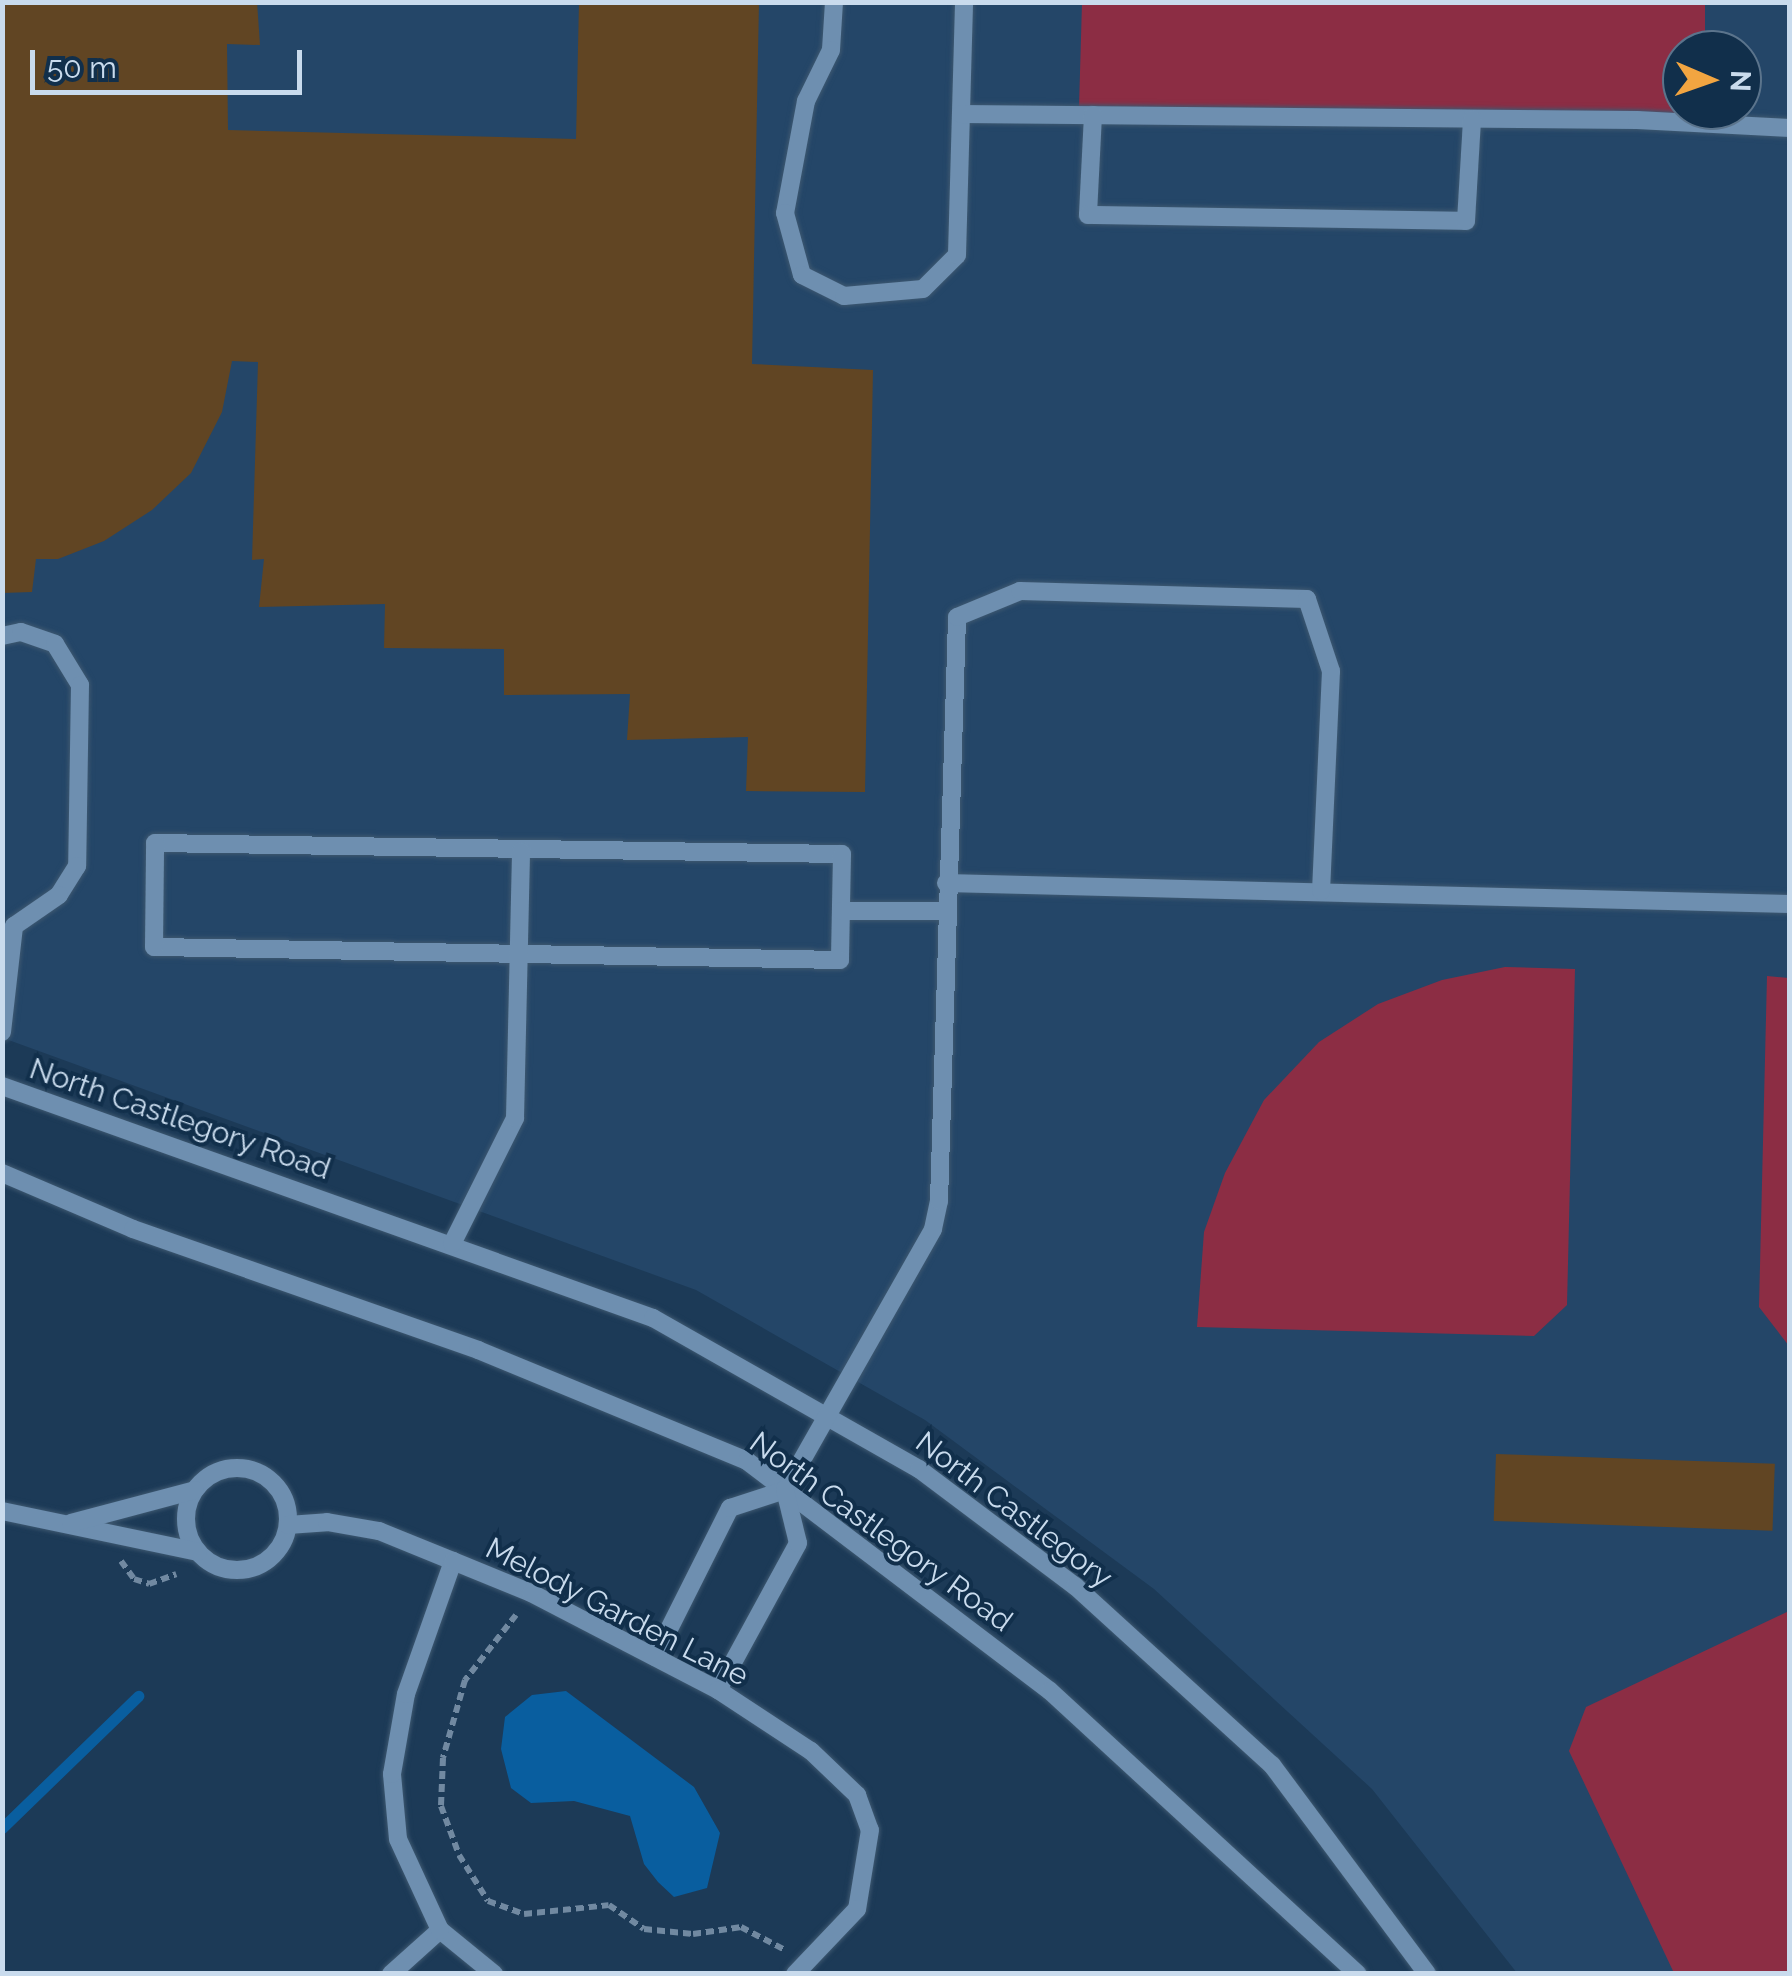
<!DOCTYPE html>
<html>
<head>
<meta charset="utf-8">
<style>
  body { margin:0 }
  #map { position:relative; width:1792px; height:1976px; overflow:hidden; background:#1c3a57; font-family:Raleway,sans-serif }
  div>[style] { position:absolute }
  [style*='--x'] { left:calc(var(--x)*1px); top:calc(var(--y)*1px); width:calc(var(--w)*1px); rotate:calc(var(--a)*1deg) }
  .built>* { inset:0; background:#244668 }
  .green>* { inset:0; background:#8c2d44 }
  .water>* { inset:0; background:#095e9f }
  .stream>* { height:11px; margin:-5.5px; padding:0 5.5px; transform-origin:5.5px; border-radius:5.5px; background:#095e9f }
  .building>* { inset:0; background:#614523; transform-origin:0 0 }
  .path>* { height:6px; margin-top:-3px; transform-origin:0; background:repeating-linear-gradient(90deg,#7189a1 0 8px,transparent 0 13px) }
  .roads { filter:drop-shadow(0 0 2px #3e5870) drop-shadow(0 0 2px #3e5870) }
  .minor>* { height:18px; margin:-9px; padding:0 9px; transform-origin:9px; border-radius:9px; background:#6e8fb0 }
  .minor>.ring { margin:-9px; padding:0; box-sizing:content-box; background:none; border:18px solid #6e8fb0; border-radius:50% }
  span { translate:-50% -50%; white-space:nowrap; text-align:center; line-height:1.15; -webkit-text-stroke:8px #112f4b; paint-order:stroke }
  .street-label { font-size:30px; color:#c9dbed }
  .frame { position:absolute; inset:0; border:5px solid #c9dbed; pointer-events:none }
  .north { position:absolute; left:1662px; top:30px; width:100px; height:100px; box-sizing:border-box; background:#112f4b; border:2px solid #5b748c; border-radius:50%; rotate:92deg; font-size:28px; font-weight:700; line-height:40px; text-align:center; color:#c9dbed }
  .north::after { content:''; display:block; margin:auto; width:35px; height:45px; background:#f2a541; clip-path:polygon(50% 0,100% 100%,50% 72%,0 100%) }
  .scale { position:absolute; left:30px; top:50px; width:272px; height:45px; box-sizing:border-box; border:5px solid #c9dbed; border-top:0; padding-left:12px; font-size:30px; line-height:35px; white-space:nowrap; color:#c9dbed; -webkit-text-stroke:8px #112f4b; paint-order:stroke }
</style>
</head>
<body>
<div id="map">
  <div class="built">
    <i style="clip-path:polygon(evenodd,3px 3px,1789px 3px,1789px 1973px,1517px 1973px,1372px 1789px,1154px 1589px,925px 1420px,696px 1290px,3px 1038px,3px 3px,1682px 50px,1742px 50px,1742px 110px,1682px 110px,1682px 50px)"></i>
  </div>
  <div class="green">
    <i style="clip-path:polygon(1082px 3px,1705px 3px,1705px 50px,1682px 50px,1682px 110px,1704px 110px,1704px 130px,1079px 107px)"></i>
    <i style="clip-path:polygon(1505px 967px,1575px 969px,1567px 1305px,1534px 1336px,1197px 1327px,1204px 1232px,1225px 1173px,1264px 1100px,1319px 1042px,1378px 1004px,1442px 980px)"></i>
    <i style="clip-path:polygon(1767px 976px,1789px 978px,1789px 1346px,1759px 1307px)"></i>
    <i style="clip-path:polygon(1789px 1611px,1789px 1973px,1674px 1973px,1569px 1751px,1586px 1707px)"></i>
  </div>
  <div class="water">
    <i style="clip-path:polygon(566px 1691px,694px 1787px,720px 1833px,707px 1888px,674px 1897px,658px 1882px,644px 1864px,630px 1816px,574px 1801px,531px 1803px,511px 1788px,501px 1749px,505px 1717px,532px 1695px)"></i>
  </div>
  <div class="stream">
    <i style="--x:2;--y:1828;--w:190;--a:-44.1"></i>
  </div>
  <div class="building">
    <i style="clip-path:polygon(2px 2px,257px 2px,260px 45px,227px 44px,228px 130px,576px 139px,579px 2px,759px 2px,752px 364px,873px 370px,865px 792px,746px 791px,748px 737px,627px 740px,630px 694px,504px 695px,504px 649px,384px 648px,385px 604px,259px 607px,264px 559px,252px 560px,258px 362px,232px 361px,222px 412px,191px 473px,152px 510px,104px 541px,58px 559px,36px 559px,32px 592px,2px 593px)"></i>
    <i style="left:1496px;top:1454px;width:279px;height:67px;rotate:2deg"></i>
  </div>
  <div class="path">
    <i style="--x:121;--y:1561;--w:22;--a:54"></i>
    <i style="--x:134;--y:1579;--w:16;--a:18"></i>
    <i style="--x:149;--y:1584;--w:29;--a:-20"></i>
    <i style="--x:516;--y:1615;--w:83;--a:128.1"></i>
    <i style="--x:465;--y:1680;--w:81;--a:105.8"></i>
    <i style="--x:443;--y:1758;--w:48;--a:92.4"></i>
    <i style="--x:441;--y:1806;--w:52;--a:69.8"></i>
    <i style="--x:459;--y:1855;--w:54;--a:57.8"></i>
    <i style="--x:488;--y:1901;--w:38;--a:20"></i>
    <i style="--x:524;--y:1914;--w:85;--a:-6"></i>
    <i style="--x:609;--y:1905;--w:42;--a:34.4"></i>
    <i style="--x:644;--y:1929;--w:49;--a:5.8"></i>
    <i style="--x:693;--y:1934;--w:49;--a:-8.3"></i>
    <i style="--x:741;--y:1927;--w:50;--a:27.6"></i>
  </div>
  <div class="roads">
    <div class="minor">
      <i style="--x:834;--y:2;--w:48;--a:93.6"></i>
      <i style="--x:831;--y:50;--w:57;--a:116.1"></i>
      <i style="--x:806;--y:101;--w:114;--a:100.6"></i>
      <i style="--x:785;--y:213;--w:64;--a:74.7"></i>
      <i style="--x:802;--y:275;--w:47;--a:26.6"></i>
      <i style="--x:844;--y:296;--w:79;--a:-5.1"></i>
      <i style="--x:923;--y:289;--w:48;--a:-45"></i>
      <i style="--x:957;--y:255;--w:253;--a:-88.4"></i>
      <i style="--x:961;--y:114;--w:676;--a:0.51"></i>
      <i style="--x:1637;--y:120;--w:153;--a:3"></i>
      <i style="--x:1093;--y:115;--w:100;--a:92.9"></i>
      <i style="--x:1088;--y:215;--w:378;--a:0.9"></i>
      <i style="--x:1466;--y:221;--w:102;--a:-86.6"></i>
      <i style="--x:2;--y:636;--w:19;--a:-12"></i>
      <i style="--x:21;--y:632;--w:36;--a:19"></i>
      <i style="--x:55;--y:644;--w:48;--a:58.6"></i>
      <i style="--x:80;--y:685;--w:181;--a:90.9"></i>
      <i style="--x:77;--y:866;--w:34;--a:122"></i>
      <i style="--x:59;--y:895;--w:55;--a:145.4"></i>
      <i style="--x:155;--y:843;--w:687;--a:0.92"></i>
      <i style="--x:842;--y:854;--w:106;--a:91.1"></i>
      <i style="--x:840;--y:960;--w:686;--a:-178.91"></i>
      <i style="--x:154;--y:947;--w:104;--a:-89.4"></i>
      <i style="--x:946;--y:883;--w:844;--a:1.43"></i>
      <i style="--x:841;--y:911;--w:105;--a:0"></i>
      <i style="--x:2;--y:1032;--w:107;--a:-83.5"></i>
      <i style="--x:2;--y:1086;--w:691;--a:19.61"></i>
      <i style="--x:653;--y:1318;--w:306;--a:29.6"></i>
      <i style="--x:919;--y:1469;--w:195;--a:36.9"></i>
      <i style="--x:1075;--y:1586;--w:266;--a:42.3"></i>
      <i style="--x:1272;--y:1765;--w:260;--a:53.4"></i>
      <i style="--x:2;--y:1173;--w:142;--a:23.1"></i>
      <i style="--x:133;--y:1229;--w:366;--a:19.3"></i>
      <i style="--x:478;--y:1350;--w:291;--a:22.4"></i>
      <i style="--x:747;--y:1461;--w:380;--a:37.2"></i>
      <i style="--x:1050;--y:1691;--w:418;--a:42.6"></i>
      <i style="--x:452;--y:1244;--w:141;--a:-63.4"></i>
      <i style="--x:515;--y:1118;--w:267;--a:-88.7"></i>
      <i class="ring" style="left:186px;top:1468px;width:84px;height:84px"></i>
      <i style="--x:2;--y:1511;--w:200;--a:11.8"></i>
      <i style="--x:71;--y:1523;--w:128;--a:-14.9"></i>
      <i style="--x:288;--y:1525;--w:39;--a:-4"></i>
      <i style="--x:327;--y:1522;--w:53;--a:9.8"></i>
      <i style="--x:379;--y:1531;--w:80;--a:22.1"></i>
      <i style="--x:655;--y:1657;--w:167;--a:-63.3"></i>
      <i style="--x:730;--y:1508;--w:58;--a:-18.1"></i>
      <i style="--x:785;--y:1490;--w:300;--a:-60.4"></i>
      <i style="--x:933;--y:1229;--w:29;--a:-78"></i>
      <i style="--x:939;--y:1201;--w:584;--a:-88.23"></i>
      <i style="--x:957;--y:617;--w:68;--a:-22.4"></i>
      <i style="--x:1020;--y:591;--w:287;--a:1.6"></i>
      <i style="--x:1307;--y:599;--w:76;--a:71.6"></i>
      <i style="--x:1331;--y:671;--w:220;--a:92.6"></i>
      <i style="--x:718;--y:1690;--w:167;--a:-61.4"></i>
      <i style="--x:798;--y:1543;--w:55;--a:-103.8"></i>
      <i style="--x:391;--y:1974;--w:66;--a:-41.9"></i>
      <i style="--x:494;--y:1974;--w:70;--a:-140.8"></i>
      <i style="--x:440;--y:1930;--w:100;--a:-114.8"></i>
      <i style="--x:398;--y:1839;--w:65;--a:-95.3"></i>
      <i style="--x:392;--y:1774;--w:81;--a:-80.1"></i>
      <i style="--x:406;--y:1694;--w:141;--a:-70.5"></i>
      <i style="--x:453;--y:1561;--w:84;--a:22.3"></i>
      <i style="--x:531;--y:1593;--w:211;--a:27.4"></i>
      <i style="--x:718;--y:1690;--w:111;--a:33.3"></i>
      <i style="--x:811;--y:1751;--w:64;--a:43.7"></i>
      <i style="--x:857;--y:1795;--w:37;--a:70"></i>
      <i style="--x:870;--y:1830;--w:80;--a:99.3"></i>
      <i style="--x:857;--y:1909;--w:90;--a:133.6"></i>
    </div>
  </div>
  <div class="street-label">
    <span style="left:180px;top:1119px;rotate:19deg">North Castlegory Road</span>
    <span style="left:1014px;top:1510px;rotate:37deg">North Castlegory</span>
    <span style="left:881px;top:1532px;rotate:36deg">North Castlegory Road</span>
    <span style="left:617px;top:1612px;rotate:27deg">Melody Garden Lane</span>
  </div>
  <div class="frame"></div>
  <div class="north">N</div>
  <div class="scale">50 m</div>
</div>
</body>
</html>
